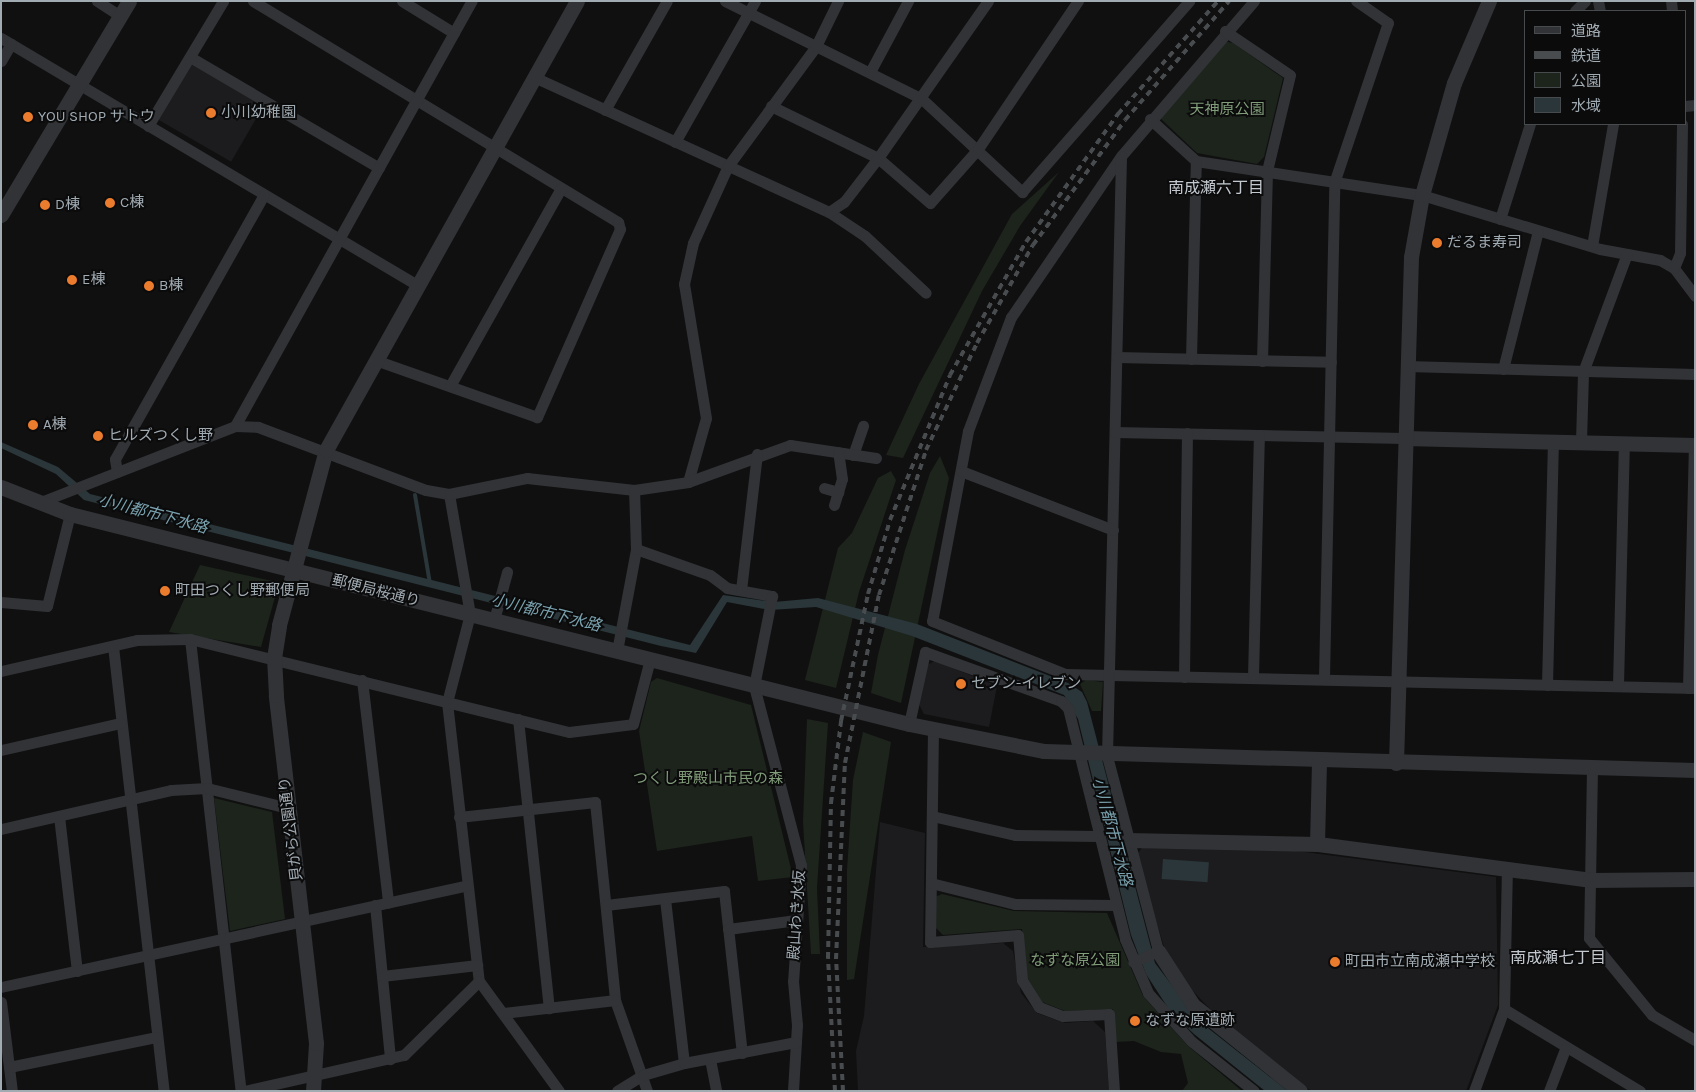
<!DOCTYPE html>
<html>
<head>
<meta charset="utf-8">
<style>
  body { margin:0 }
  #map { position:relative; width:1696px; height:1092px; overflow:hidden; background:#101011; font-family:Karla,"Noto Sans JP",sans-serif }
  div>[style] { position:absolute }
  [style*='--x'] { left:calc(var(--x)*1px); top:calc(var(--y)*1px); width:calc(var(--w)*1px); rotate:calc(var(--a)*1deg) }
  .built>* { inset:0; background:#1c1c1e; transform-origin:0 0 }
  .green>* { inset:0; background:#1d241c }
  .water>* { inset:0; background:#2a3639; transform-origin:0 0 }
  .stream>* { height:4px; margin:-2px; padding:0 2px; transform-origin:2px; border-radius:2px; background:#2a3639 }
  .minor>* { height:11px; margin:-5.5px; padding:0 5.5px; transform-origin:5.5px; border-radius:5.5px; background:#313336 }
  .tertiary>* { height:15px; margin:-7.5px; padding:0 7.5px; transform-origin:7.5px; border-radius:7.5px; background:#313336 }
  .rail>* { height:4px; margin-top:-2px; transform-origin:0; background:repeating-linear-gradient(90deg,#484c4f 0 6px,transparent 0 11px) }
  .dots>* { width:14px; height:14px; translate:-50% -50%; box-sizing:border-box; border:2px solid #0b0b0c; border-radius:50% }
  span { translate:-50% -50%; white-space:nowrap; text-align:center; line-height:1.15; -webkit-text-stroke:4px #0b0b0c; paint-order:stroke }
  .park-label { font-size:15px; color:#809c79 }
  .poi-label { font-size:15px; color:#a1abb2 }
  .left { translate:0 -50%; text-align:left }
  .street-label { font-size:15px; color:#a1abb2 }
  .neighbourhood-label { font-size:16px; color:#c2c8ce }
  .water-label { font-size:16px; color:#79a1ad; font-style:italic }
  .frame { position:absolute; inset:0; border:2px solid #a1abb2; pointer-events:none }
  .legend { position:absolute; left:1524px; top:10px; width:162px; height:115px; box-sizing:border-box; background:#0b0b0c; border:1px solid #474b4e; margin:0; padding:6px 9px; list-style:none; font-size:15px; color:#a1abb2 }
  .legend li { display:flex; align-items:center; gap:10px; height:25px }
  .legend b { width:25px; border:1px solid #474b4e }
</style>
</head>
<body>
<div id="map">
  <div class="built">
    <i style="left:190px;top:63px;width:85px;height:65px;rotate:30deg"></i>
    <i style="clip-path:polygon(935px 661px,997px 686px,989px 727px,924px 714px,919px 704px,927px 665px)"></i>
    <i style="clip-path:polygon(880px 822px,925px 833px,923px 947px,1003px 943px,1013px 951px,1021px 993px,1037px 1013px,1064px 1023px,1093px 1021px,1105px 1032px,1109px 1091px,858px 1091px,856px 1051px,864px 1016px)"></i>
    <i style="clip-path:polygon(1142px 848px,1289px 850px,1496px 877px,1498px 1005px,1466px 1091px,1311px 1091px,1223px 1023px,1178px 975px,1165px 950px,1146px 889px,1137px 854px)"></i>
  </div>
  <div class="green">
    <i style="clip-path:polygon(1223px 41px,1233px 43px,1283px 78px,1264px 157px,1257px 164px,1197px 153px,1159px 117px)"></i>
    <i style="clip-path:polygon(1059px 172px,1020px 226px,982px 291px,903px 458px,886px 455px,919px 384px,1012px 214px)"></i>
    <i style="clip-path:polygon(940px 456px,949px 478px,901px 703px,871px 693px,878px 655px,905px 550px,930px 473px)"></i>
    <i style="clip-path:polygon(891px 471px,896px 480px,859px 592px,836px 688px,805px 680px,838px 548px,852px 533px,878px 478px)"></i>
    <i style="clip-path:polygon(200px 565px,272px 581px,277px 590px,261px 647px,169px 632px)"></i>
    <i style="clip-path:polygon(657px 678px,751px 705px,793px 877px,758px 881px,752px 836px,657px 851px,639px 731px,651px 682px)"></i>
    <i style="clip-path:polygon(1086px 680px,1103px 682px,1101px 711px,1092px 711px,1080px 684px)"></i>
    <i style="clip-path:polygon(807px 719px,828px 723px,817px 888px,820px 954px,811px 954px,803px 822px)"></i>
    <i style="clip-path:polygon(863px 732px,891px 742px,854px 979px,847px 980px,847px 870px,853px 780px)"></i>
    <i style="clip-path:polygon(214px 798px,272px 812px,285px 919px,230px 931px)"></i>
    <i style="clip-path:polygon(942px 894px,1014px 911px,1107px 913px,1143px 996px,1188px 1046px,1242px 1091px,1182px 1091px,1188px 1083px,1181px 1054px,1161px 1052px,1134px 1041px,1115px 1042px,1113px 1009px,1065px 1011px,1042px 1002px,1027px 977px,1022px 929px,943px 935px,936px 928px,935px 897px)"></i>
  </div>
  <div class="water">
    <i style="clip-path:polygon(1px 442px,58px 467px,90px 494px,690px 645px,723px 595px,774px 602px,818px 598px,917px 624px,1068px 683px,1082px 692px,1087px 702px,1155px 963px,1199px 1021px,1288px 1091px,1265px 1091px,1194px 1034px,1170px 1011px,1146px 974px,1131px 935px,1078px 719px,1064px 695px,912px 636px,816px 607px,770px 610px,727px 602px,696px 653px,661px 646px,84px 500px,56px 474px,1px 448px)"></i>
    <i style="left:1163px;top:859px;width:46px;height:20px;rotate:4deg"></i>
  </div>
  <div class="stream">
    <i style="--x:415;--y:495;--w:90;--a:80.4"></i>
  </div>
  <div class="minor">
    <i style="--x:97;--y:1;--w:27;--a:33"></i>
    <i style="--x:253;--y:1;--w:427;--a:31.2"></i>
    <i style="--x:618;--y:222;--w:7;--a:74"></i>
    <i style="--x:620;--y:229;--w:206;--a:113.8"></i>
    <i style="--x:537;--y:417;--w:172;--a:-160.6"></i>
    <i style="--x:402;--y:1;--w:61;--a:31.6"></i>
    <i style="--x:725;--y:1;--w:220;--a:26.4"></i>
    <i style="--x:922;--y:99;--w:137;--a:42.9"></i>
    <i style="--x:1022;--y:192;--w:254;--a:-48.8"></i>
    <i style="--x:1254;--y:1;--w:204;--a:130.6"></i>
    <i style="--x:1121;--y:156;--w:195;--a:124.3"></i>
    <i style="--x:1011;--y:317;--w:122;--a:110.7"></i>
    <i style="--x:968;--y:431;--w:193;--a:100.7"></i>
    <i style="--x:932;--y:621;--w:143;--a:21.7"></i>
    <i style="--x:1065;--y:674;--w:630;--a:1.27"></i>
    <i style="--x:1598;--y:1;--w:10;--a:79"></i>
    <i style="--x:1671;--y:1;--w:10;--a:84"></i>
    <i style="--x:1575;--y:11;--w:14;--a:-45"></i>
    <i style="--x:1225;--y:31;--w:78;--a:34.1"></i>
    <i style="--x:1290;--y:75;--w:99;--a:103.5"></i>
    <i style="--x:1267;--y:171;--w:190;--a:91.5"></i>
    <i style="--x:1;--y:38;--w:484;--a:30.7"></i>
    <i style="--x:190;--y:57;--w:219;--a:30.4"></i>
    <i style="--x:1;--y:61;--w:20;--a:-60"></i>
    <i style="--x:870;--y:72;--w:81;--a:-61.8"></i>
    <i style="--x:534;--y:77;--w:324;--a:24.6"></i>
    <i style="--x:829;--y:212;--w:43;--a:33.7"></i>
    <i style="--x:865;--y:236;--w:83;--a:43.1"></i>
    <i style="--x:771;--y:106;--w:119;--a:25.9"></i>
    <i style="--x:878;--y:158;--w:69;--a:40.9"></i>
    <i style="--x:930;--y:203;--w:72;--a:-48.4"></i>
    <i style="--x:978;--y:149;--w:179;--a:-56"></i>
    <i style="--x:1685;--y:106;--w:10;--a:-6"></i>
    <i style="--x:605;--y:110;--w:125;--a:-60.4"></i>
    <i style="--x:1150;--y:119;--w:62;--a:42.4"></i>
    <i style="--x:1196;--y:161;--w:229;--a:8.6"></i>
    <i style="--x:1422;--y:195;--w:186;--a:16.9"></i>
    <i style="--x:1600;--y:249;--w:61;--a:10.4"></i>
    <i style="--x:1660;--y:260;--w:16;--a:30"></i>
    <i style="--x:1674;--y:268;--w:35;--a:53"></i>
    <i style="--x:148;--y:126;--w:146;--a:-59"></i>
    <i style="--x:675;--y:142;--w:162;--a:-60.4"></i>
    <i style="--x:1121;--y:157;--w:599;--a:91.34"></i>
    <i style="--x:1107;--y:756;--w:202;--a:75.3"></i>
    <i style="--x:1158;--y:951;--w:27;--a:156"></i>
    <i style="--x:829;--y:212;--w:18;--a:-34"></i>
    <i style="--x:844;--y:202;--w:56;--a:-52.3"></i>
    <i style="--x:878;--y:158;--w:192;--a:-55"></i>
    <i style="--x:1500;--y:219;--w:100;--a:-72.5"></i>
    <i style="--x:1592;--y:246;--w:124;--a:-80.2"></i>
    <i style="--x:1674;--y:268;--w:16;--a:-68"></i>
    <i style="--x:1680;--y:253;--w:129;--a:-89.1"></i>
    <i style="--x:1117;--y:357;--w:214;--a:1.3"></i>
    <i style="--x:1191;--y:359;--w:198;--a:-88.6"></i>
    <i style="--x:1406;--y:366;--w:289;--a:1.6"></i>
    <i style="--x:1503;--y:369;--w:142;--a:-75.8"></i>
    <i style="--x:450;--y:386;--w:227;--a:-60.7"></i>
    <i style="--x:235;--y:426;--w:487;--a:-60.9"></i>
    <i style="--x:1115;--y:432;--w:289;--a:1.2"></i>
    <i style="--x:1581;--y:441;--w:69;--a:-88.3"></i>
    <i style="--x:1583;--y:372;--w:126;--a:-69.6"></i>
    <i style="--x:853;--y:455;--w:31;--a:-71"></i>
    <i style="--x:961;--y:471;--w:163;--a:21.2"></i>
    <i style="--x:117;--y:472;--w:13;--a:-99"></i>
    <i style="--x:115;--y:459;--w:303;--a:-60.6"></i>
    <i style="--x:688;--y:482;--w:66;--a:-74.3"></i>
    <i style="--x:706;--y:418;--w:136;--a:-99.3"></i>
    <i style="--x:684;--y:284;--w:42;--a:-77.6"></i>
    <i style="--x:693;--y:243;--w:85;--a:-65.6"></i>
    <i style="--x:728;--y:166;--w:149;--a:-53.7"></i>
    <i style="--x:816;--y:46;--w:50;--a:-63.9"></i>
    <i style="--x:824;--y:488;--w:15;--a:16"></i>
    <i style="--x:449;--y:494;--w:122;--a:80.1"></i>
    <i style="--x:470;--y:614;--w:91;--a:104.6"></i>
    <i style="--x:447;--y:702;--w:281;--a:83.5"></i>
    <i style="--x:479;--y:981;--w:136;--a:54"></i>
    <i style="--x:38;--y:503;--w:212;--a:-21.3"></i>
    <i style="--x:235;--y:426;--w:23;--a:2"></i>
    <i style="--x:258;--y:427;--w:179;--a:20.6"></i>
    <i style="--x:426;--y:490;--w:23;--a:10"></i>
    <i style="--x:449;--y:494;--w:80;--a:-11.6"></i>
    <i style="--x:527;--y:478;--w:108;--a:6.4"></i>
    <i style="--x:634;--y:490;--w:55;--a:-8.4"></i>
    <i style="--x:688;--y:482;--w:109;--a:-19.9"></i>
    <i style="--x:790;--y:445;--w:87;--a:8.6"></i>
    <i style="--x:834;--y:505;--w:27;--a:-73"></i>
    <i style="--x:842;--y:479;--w:27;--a:-98"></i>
    <i style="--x:636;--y:549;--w:78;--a:19.4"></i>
    <i style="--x:710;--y:575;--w:21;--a:37"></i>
    <i style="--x:727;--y:588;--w:46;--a:10.1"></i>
    <i style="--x:772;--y:596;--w:92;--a:101.3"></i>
    <i style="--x:754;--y:686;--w:185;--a:75.3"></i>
    <i style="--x:801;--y:865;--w:116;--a:93.9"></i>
    <i style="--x:793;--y:981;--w:44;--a:84.8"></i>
    <i style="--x:797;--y:1025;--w:66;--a:93.5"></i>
    <i style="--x:741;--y:590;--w:137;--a:-83.3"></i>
    <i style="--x:1;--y:602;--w:46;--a:5"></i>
    <i style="--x:47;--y:606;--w:95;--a:-76"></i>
    <i style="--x:494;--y:620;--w:50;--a:-74.8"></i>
    <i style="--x:190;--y:639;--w:455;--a:83.6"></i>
    <i style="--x:113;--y:646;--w:448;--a:83.5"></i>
    <i style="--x:617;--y:651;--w:104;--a:-79.4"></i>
    <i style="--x:636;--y:549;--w:59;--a:-91.9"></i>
    <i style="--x:1;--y:671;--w:139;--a:-12.8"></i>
    <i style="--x:137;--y:640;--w:53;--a:-1.1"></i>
    <i style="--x:190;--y:639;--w:390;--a:13.8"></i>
    <i style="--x:569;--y:732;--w:64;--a:-7.1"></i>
    <i style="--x:633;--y:724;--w:67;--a:-75.3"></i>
    <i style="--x:1184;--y:677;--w:244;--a:-89.3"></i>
    <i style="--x:1253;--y:677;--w:242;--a:-88.6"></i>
    <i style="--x:1324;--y:678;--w:495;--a:-88.8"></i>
    <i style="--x:1334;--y:183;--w:169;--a:-71.4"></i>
    <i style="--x:1388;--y:23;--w:39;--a:-145"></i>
    <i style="--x:362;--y:680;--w:224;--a:83.3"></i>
    <i style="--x:1547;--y:685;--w:245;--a:-88.6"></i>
    <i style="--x:1618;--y:685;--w:242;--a:-88.6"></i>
    <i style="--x:1688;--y:688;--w:243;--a:-88.6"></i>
    <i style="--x:518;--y:719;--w:291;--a:83.9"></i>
    <i style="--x:909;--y:724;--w:74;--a:-77.5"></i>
    <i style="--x:925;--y:652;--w:145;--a:19.8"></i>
    <i style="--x:1061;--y:701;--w:10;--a:45"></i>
    <i style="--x:1068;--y:708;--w:238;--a:76.1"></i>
    <i style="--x:1125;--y:939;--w:59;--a:66.9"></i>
    <i style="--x:1148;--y:993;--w:64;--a:48.1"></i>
    <i style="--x:1191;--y:1041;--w:80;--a:38.4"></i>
    <i style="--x:933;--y:730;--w:212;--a:90.8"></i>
    <i style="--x:930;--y:942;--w:88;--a:-4.5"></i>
    <i style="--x:1018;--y:935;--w:45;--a:84.9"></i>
    <i style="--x:1022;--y:980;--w:32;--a:58"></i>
    <i style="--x:1039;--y:1007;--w:26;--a:21"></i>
    <i style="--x:1063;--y:1016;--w:46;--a:-2.5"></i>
    <i style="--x:1109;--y:1014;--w:77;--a:86.3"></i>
    <i style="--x:1;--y:750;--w:123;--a:-12.7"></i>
    <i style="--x:1592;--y:768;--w:170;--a:91"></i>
    <i style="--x:1589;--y:938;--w:99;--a:50.7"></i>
    <i style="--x:1652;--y:1015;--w:50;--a:30.2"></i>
    <i style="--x:59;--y:816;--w:156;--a:83.4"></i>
    <i style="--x:932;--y:816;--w:85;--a:12.9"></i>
    <i style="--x:1015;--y:835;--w:83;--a:0.7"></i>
    <i style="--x:459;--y:817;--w:137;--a:-6.3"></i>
    <i style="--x:595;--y:802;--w:199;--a:84.2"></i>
    <i style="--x:615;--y:1000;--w:96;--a:70.6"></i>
    <i style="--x:1;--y:829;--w:174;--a:-12.9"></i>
    <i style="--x:171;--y:790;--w:36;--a:-3"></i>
    <i style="--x:207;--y:788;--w:83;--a:13.9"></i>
    <i style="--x:931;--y:883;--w:87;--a:14"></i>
    <i style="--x:1015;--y:904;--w:101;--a:0.6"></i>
    <i style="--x:665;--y:899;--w:165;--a:83.4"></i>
    <i style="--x:375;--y:905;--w:155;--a:84.4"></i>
    <i style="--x:606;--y:905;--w:119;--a:-6.8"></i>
    <i style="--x:724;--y:891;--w:163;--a:83.7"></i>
    <i style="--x:728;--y:929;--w:69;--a:-7.5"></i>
    <i style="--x:382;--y:976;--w:96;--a:-6.6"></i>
    <i style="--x:1;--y:987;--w:477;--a:-12.3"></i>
    <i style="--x:1;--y:1002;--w:90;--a:83"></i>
    <i style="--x:1504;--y:1009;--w:159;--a:31.1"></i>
    <i style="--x:503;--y:1013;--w:113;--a:-6.6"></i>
    <i style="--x:710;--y:1059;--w:33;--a:79"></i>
    <i style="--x:9;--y:1067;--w:151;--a:-11.5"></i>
    <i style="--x:244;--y:1091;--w:164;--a:-12.7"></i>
    <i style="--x:404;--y:1055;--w:105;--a:-44.6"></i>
    <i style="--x:617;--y:1091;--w:31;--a:-32"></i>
    <i style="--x:643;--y:1075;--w:43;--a:-16.3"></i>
    <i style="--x:684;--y:1063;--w:114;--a:-10.6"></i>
    <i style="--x:1474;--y:1091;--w:87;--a:-69.9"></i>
    <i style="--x:1504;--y:1009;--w:138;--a:-88.8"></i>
    <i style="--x:1549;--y:1091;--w:45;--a:-69.1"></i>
  </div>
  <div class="tertiary">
    <i style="--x:1;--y:215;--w:249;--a:-59.1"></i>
    <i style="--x:1404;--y:438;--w:291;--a:1.4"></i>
    <i style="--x:1;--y:487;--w:74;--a:21.4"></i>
    <i style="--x:70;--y:514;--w:865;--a:14.05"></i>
    <i style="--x:909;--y:724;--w:138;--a:11.3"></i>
    <i style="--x:1044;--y:751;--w:651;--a:1.67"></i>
    <i style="--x:1396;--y:763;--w:506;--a:-88.3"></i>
    <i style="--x:1411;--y:257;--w:63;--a:-79.9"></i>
    <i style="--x:1422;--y:195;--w:116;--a:-74.1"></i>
    <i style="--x:1454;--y:83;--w:89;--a:-66.9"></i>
    <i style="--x:1128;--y:840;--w:190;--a:1.2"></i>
    <i style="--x:1318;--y:844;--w:274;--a:7.5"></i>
    <i style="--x:1590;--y:880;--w:105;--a:-0.5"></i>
    <i style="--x:1317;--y:844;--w:83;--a:-88.6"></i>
    <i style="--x:1158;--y:951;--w:64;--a:57.1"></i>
    <i style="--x:1193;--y:1005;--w:137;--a:38.8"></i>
    <i style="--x:313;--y:1091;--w:48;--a:-86.4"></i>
    <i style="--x:316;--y:1043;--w:350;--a:-96.6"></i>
    <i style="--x:276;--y:695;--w:37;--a:-93"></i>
    <i style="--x:274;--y:658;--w:33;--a:-81"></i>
    <i style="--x:279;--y:625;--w:181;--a:-75"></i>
    <i style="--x:326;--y:450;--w:514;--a:-60.79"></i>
  </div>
  <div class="rail">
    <i style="--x:835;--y:1091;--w:133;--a:-93"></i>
    <i style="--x:828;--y:958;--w:155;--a:-88.9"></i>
    <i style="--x:831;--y:803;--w:83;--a:-83"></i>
    <i style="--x:841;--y:721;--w:130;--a:-78"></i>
    <i style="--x:868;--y:594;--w:77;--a:-73.4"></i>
    <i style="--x:890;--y:520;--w:157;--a:-67.5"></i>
    <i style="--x:950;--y:375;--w:153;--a:-60.3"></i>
    <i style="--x:1026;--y:242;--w:158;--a:-54.3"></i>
    <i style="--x:1118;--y:114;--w:151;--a:-48.5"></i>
    <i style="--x:843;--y:1091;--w:132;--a:-93"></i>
    <i style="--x:836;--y:959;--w:196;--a:-87.4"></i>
    <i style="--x:845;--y:763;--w:171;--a:-78.6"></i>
    <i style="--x:879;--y:595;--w:152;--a:-72"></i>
    <i style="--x:926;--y:450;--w:119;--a:-64.5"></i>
    <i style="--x:977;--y:343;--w:113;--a:-60.3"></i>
    <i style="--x:1033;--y:245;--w:155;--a:-53.6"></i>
    <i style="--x:1125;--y:120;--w:158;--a:-48.8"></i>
  </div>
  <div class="dots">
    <i style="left:211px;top:113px;background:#eb7c2e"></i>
    <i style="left:28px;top:117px;background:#eb7c2e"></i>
    <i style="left:110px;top:203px;background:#eb7c2e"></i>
    <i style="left:45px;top:205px;background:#eb7c2e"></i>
    <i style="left:1437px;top:243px;background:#eb7c2e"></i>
    <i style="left:72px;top:280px;background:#eb7c2e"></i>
    <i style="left:149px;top:286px;background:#eb7c2e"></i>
    <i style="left:33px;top:425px;background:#eb7c2e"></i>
    <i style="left:98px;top:436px;background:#eb7c2e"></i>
    <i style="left:165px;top:591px;background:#eb7c2e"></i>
    <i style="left:961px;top:684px;background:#eb7c2e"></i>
    <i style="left:1335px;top:962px;background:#eb7c2e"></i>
    <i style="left:1135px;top:1021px;background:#eb7c2e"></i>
  </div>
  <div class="park-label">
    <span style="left:1227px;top:110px">天神原公園</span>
    <span style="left:708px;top:779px">つくし野殿山市民の森</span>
    <span style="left:1075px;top:961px">なずな原公園</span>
  </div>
  <div class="poi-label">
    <span class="left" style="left:221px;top:113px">小川幼稚園</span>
    <span class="left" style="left:38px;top:117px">YOU SHOP サトウ</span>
    <span class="left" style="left:120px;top:203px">C棟</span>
    <span class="left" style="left:55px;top:205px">D棟</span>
    <span class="left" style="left:1447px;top:243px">だるま寿司</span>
    <span class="left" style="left:82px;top:280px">E棟</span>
    <span class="left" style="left:159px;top:286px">B棟</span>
    <span class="left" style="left:43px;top:425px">A棟</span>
    <span class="left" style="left:108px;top:436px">ヒルズつくし野</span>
    <span class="left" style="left:175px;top:591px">町田つくし野郵便局</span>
    <span class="left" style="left:971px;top:684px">セブン-イレブン</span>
    <span class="left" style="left:1345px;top:962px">町田市立南成瀬中学校</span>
    <span class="left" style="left:1145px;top:1021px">なずな原遺跡</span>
  </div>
  <div class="street-label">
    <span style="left:376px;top:591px;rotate:14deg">郵便局桜通り</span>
    <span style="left:291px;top:829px;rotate:-97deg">貝がら公園通り</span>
    <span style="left:797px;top:915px;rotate:-86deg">殿山わき水坂</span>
  </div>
  <div class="neighbourhood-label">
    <span style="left:1216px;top:188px">南成瀬六丁目</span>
    <span style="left:1558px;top:958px">南成瀬七丁目</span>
  </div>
  <div class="water-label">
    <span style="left:153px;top:514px;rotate:15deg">小川都市下水路</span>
    <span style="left:546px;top:613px;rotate:14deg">小川都市下水路</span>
    <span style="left:1112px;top:832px;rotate:75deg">小川都市下水路</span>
  </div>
  <div class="frame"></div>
  <ul class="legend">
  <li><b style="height:6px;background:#313336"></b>道路</li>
  <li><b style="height:6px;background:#484c4f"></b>鉄道</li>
  <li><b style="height:14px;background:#1d241c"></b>公園</li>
  <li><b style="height:14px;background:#2a3639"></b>水域</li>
  </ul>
</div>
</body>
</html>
